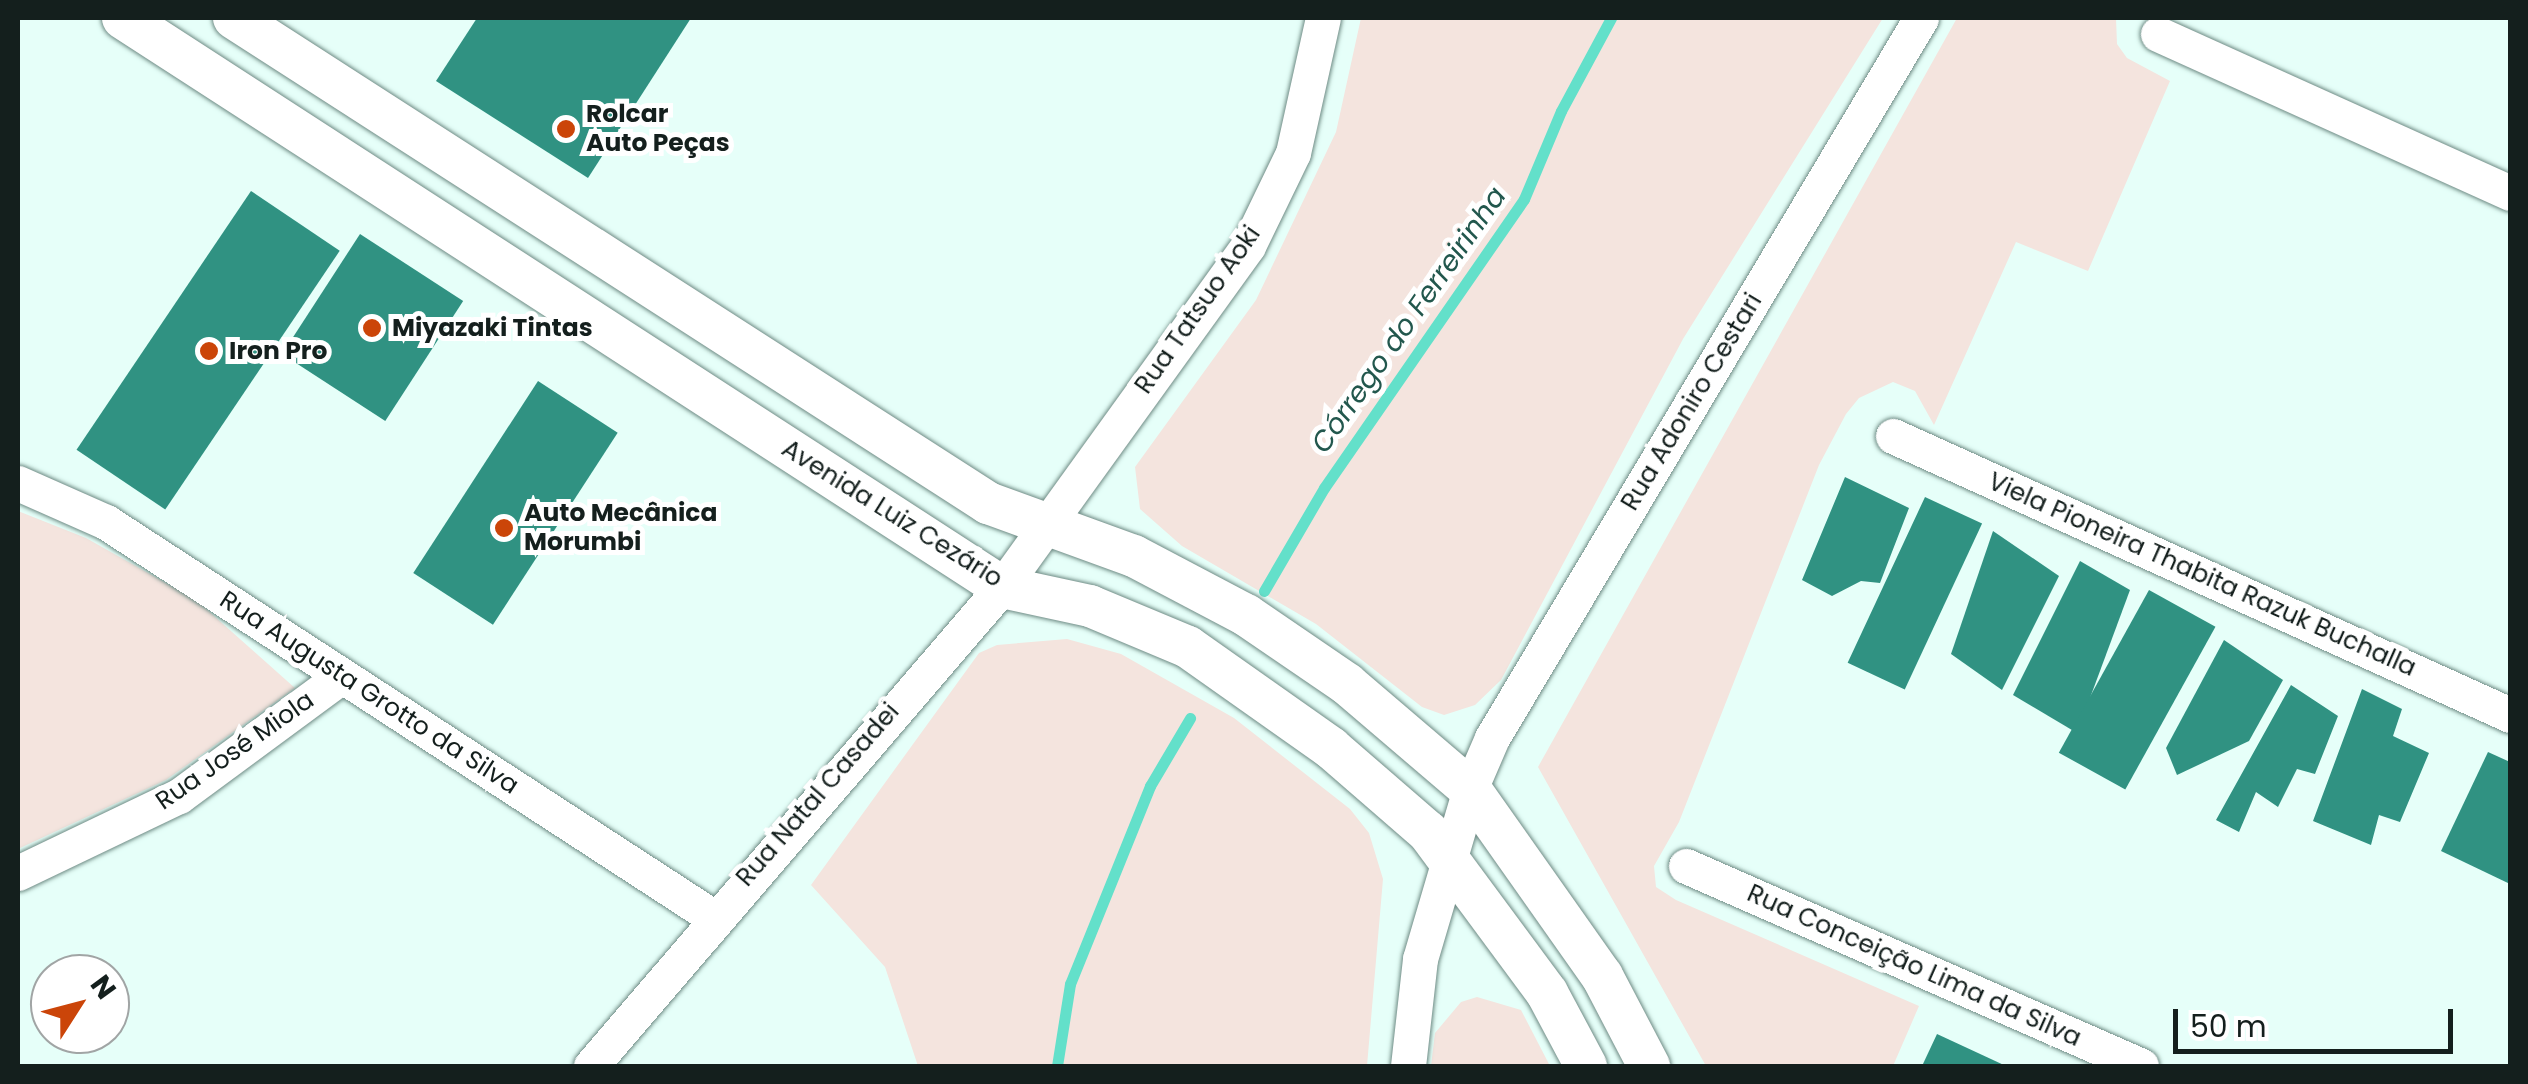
<!DOCTYPE html>
<html>
<head>
<meta charset="utf-8">
<style>
  body { margin:0 }
  #map { position:relative; width:2528px; height:1084px; overflow:hidden; background:#e6fff9; font-family:Poppins,sans-serif }
  div>[style] { position:absolute }
  [style*='--x'] { left:calc(var(--x)*1px); top:calc(var(--y)*1px); width:calc(var(--w)*1px); rotate:calc(var(--a)*1deg) }
  .green>* { inset:0; background:#f4e4de }
  .stream>* { height:11px; margin:-5.5px; padding:0 5.5px; transform-origin:5.5px; border-radius:5.5px; background:#63e0ca }
  .building>* { inset:0; background:#309282; transform-origin:0 0 }
  .roads { filter:drop-shadow(0 0 2px #6e8b84) drop-shadow(0 0 2px #6e8b84) }
  .minor>* { height:35px; margin:-17.5px; padding:0 17.5px; transform-origin:17.5px; border-radius:17.5px; background:#fff }
  .tertiary>* { height:42px; margin:-21px; padding:0 21px; transform-origin:21px; border-radius:21px; background:#fff }
  .dots>* { width:28px; height:28px; translate:-50% -50%; box-sizing:border-box; border:5px solid #fff; border-radius:50% }
  span { translate:-50% -50%; white-space:nowrap; text-align:center; line-height:1.15; -webkit-text-stroke:10px #fff; paint-order:stroke }
  .poi-label { font-size:25px; color:#141f1d; font-weight:700 }
  .left { translate:0 -50%; text-align:left }
  .street-label { font-size:25px; color:#141f1d }
  .water-label { font-size:28px; color:#22574d; font-style:italic }
  .frame { position:absolute; inset:0; border:20px solid #141f1d; pointer-events:none }
  .north { position:absolute; left:30px; top:954px; width:100px; height:100px; box-sizing:border-box; background:#fff; border:2px solid #a1a5a5; border-radius:50%; rotate:54deg; font-size:28px; font-weight:700; line-height:40px; text-align:center; color:#141f1d }
  .north::after { content:''; display:block; margin:auto; width:35px; height:45px; background:#cb4509; clip-path:polygon(50% 0,100% 100%,50% 72%,0 100%) }
  .scale { position:absolute; left:2173px; top:1009px; width:280px; height:45px; box-sizing:border-box; border:5px solid #141f1d; border-top:0; padding-left:12px; font-size:30px; line-height:35px; white-space:nowrap; color:#141f1d; -webkit-text-stroke:8px #fff; paint-order:stroke }
</style>
</head>
<body>
<div id="map">
  <div class="green">
    <i style="clip-path:polygon(1361px 18px,1883px 18px,1683px 339px,1501px 680px,1475px 705px,1444px 715px,1422px 707px,1316px 624px,1182px 546px,1140px 509px,1135px 467px,1256px 300px,1336px 132px)"></i>
    <i style="clip-path:polygon(1957px 18px,2116px 18px,2117px 44px,2127px 58px,2170px 81px,2088px 271px,2016px 242px,1934px 425px,1915px 391px,1893px 382px,1859px 398px,1846px 414px,1819px 465px,1679px 822px,1654px 866px,1656px 887px,1676px 900px,1919px 1006px,1893px 1066px,1706px 1066px,1538px 767px)"></i>
    <i style="clip-path:polygon(18px 511px,86px 538px,196px 600px,295px 688px,166px 780px,18px 849px)"></i>
    <i style="clip-path:polygon(1067px 639px,1121px 654px,1234px 718px,1350px 809px,1369px 833px,1383px 879px,1367px 1066px,918px 1066px,885px 967px,811px 885px,979px 653px,997px 645px)"></i>
    <i style="clip-path:polygon(1477px 997px,1521px 1010px,1550px 1066px,1431px 1066px,1435px 1033px,1461px 1002px)"></i>
  </div>
  <div class="stream">
    <i style="--x:1264;--y:591;--w:119;--a:-59.8"></i>
    <i style="--x:1324;--y:488;--w:351;--a:-55.3"></i>
    <i style="--x:1524;--y:199;--w:95;--a:-67.2"></i>
    <i style="--x:1561;--y:111;--w:106;--a:-61.7"></i>
    <i style="--x:1057;--y:1066;--w:83;--a:-81"></i>
    <i style="--x:1070;--y:984;--w:214;--a:-68"></i>
    <i style="--x:1150;--y:786;--w:79;--a:-59.5"></i>
  </div>
  <div class="building">
    <i style="clip-path:polygon(477px 18px,691px 18px,588px 178px,436px 81px)"></i>
    <i style="left:251px;top:191px;width:107px;height:312px;rotate:34deg"></i>
    <i style="left:360px;top:234px;width:123px;height:143px;rotate:33deg"></i>
    <i style="left:538px;top:381px;width:95px;height:229px;rotate:33deg"></i>
    <i style="clip-path:polygon(1845px 477px,1909px 508px,1880px 583px,1861px 581px,1832px 596px,1802px 580px)"></i>
    <i style="left:1925px;top:497px;width:63px;height:183px;rotate:25deg"></i>
    <i style="clip-path:polygon(1993px 531px,2059px 576px,2002px 690px,1951px 654px)"></i>
    <i style="clip-path:polygon(2080px 561px,2130px 590px,2077px 733px,2013px 695px)"></i>
    <i style="left:2149px;top:590px;width:76px;height:186px;rotate:29deg"></i>
    <i style="clip-path:polygon(2224px 640px,2283px 680px,2249px 741px,2177px 775px,2166px 748px)"></i>
    <i style="clip-path:polygon(2291px 685px,2338px 716px,2315px 774px,2297px 769px,2278px 807px,2256px 792px,2239px 832px,2216px 820px)"></i>
    <i style="clip-path:polygon(2362px 689px,2402px 709px,2393px 736px,2429px 753px,2400px 822px,2379px 815px,2371px 845px,2313px 821px)"></i>
    <i style="clip-path:polygon(2488px 752px,2510px 762px,2510px 884px,2441px 851px)"></i>
    <i style="clip-path:polygon(1937px 1034px,2006px 1066px,1922px 1066px)"></i>
  </div>
  <div class="roads">
    <div class="minor">
      <i style="--x:2158;--y:34;--w:386;--a:24.3"></i>
      <i style="--x:1893;--y:436;--w:677;--a:24.33"></i>
      <i style="--x:18;--y:483;--w:96;--a:23.9"></i>
      <i style="--x:106;--y:522;--w:724;--a:33.05"></i>
      <i style="--x:1686;--y:866;--w:497;--a:23.7"></i>
      <i style="--x:18;--y:873;--w:178;--a:-25.6"></i>
      <i style="--x:179;--y:796;--w:202;--a:-36.4"></i>
      <i style="--x:591;--y:1066;--w:631;--a:-49.37"></i>
      <i style="--x:1002;--y:587;--w:420;--a:-54.2"></i>
      <i style="--x:1248;--y:246;--w:103;--a:-64.2"></i>
      <i style="--x:1293;--y:153;--w:138;--a:-77.5"></i>
      <i style="--x:1408;--y:1066;--w:108;--a:-83.6"></i>
      <i style="--x:1420;--y:959;--w:177;--a:-73.6"></i>
      <i style="--x:1470;--y:789;--w:56;--a:-66.7"></i>
      <i style="--x:1492;--y:738;--w:838;--a:-59.21"></i>
    </div>
    <div class="tertiary">
      <i style="--x:123;--y:18;--w:1047;--a:32.92"></i>
      <i style="--x:1002;--y:587;--w:90;--a:12.2"></i>
      <i style="--x:1090;--y:606;--w:106;--a:22.7"></i>
      <i style="--x:1188;--y:647;--w:175;--a:35.2"></i>
      <i style="--x:1331;--y:748;--w:128;--a:40.9"></i>
      <i style="--x:1428;--y:832;--w:200;--a:53.5"></i>
      <i style="--x:1547;--y:993;--w:83;--a:61.9"></i>
      <i style="--x:234;--y:18;--w:897;--a:32.75"></i>
      <i style="--x:988;--y:503;--w:155;--a:20"></i>
      <i style="--x:1134;--y:556;--w:127;--a:27.8"></i>
      <i style="--x:1246;--y:615;--w:122;--a:34.3"></i>
      <i style="--x:1347;--y:684;--w:162;--a:40.5"></i>
      <i style="--x:1470;--y:789;--w:229;--a:54.8"></i>
      <i style="--x:1602;--y:976;--w:102;--a:62.4"></i>
    </div>
  </div>
  <div class="dots">
    <i style="left:566px;top:129px;background:#cb4509"></i>
    <i style="left:372px;top:328px;background:#cb4509"></i>
    <i style="left:209px;top:351px;background:#cb4509"></i>
    <i style="left:504px;top:528px;background:#cb4509"></i>
  </div>
  <div class="poi-label">
    <span class="left" style="left:586px;top:129px">Rolcar<br>Auto Peças</span>
    <span class="left" style="left:392px;top:328px">Miyazaki Tintas</span>
    <span class="left" style="left:229px;top:351px">Iron Pro</span>
    <span class="left" style="left:524px;top:528px">Auto Mecânica<br>Morumbi</span>
  </div>
  <div class="street-label">
    <span style="left:1198px;top:310px;rotate:-55deg">Rua Tatsuo Aoki</span>
    <span style="left:1692px;top:402px;rotate:-59deg">Rua Adoniro Cestari</span>
    <span style="left:892px;top:514px;rotate:32deg">Avenida Luiz Cezário</span>
    <span style="left:2202px;top:575px;rotate:24deg">Viela Pioneira Thabita Razuk Buchalla</span>
    <span style="left:369px;top:693px;rotate:33deg">Rua Augusta Grotto da Silva</span>
    <span style="left:235px;top:751px;rotate:-35deg">Rua José Miola</span>
    <span style="left:818px;top:795px;rotate:-49deg">Rua Natal Casadei</span>
    <span style="left:1914px;top:966px;rotate:24deg">Rua Conceição Lima da Silva</span>
  </div>
  <div class="water-label">
    <span style="left:1409px;top:320px;rotate:-55deg">Córrego do Ferreirinha</span>
  </div>
  <div class="frame"></div>
  <div class="north">N</div>
  <div class="scale">50 m</div>
</div>
</body>
</html>
